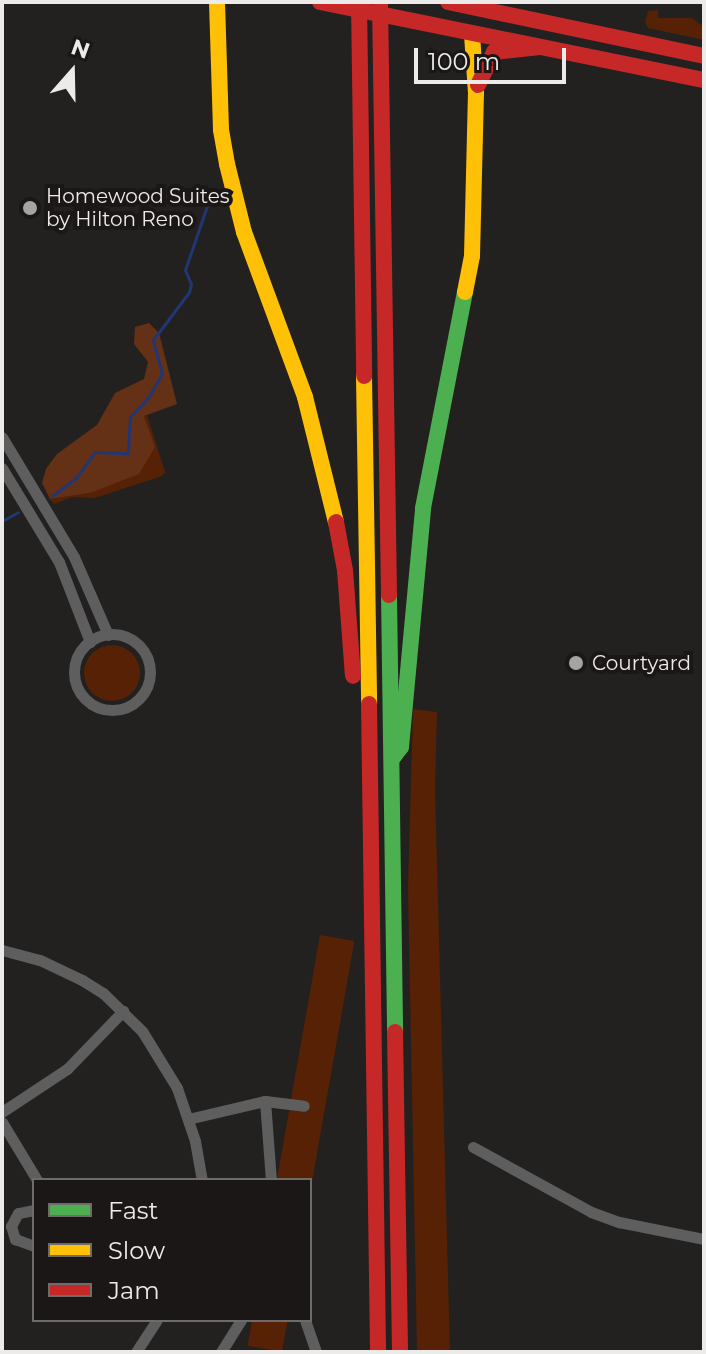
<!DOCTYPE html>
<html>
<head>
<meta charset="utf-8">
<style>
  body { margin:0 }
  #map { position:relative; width:706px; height:1354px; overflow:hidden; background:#222120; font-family:Montserrat,sans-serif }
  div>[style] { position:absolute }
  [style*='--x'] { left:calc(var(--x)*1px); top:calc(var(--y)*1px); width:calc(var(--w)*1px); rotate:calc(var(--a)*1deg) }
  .green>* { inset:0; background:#562104; transform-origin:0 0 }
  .round { border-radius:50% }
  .forest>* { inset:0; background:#643116 }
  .stream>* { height:3px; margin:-1.5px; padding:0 1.5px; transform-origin:1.5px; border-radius:1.5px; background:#213773 }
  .street>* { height:11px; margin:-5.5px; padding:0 5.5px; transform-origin:5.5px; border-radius:5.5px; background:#5f5e5e }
  .street>.ring { margin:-5.5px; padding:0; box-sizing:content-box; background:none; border:11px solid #5f5e5e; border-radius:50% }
  .fast>* { height:16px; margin:-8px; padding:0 8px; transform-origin:8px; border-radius:8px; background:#4caf50 }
  .slow>* { height:16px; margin:-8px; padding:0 8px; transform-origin:8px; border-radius:8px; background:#ffc107 }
  .jam>* { height:16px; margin:-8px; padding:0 8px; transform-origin:8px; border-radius:8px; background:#c62828 }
  .dots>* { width:22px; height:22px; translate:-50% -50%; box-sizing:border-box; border:4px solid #1a1716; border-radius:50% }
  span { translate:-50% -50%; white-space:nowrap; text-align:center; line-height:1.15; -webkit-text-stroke:8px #1a1716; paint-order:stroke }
  .poi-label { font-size:20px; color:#edebea }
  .left { translate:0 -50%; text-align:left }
  .frame { position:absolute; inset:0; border:4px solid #edebea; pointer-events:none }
  .legend { position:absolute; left:32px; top:1178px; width:280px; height:144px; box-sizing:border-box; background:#1a1716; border:2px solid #6e6c6b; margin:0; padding:10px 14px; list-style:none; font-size:24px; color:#edebea }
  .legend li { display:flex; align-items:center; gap:16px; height:40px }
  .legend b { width:40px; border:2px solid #6e6c6b }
  .north { position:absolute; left:32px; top:32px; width:80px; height:80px; -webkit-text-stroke:6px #1a1716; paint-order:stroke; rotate:20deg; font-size:22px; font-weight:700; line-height:32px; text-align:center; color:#edebea }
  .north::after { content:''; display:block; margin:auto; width:28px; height:36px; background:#edebea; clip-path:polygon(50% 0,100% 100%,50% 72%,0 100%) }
  .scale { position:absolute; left:414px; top:48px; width:152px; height:36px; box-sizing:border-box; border:4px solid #edebea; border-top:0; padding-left:10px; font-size:24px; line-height:28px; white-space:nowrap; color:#edebea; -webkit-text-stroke:6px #1a1716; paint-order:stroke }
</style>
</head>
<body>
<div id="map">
  <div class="green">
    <i style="clip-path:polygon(658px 10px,658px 18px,692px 18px,704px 27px,704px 40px,648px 28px,645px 22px,648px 11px)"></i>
    <i style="clip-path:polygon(147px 415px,165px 472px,162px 476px,95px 498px,72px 497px,54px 504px,50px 499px,90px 493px,155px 448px,144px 416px)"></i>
    <i class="round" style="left:84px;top:645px;width:56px;height:56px"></i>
    <i style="clip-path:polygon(413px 709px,437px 712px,435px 790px,450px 1352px,417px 1352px,408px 888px)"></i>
    <i style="left:320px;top:935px;width:35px;height:417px;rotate:10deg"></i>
  </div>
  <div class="forest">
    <i style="clip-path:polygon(149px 323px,159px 333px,177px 404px,144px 416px,155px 447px,139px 474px,90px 493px,50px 499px,42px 483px,46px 469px,57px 454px,97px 425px,115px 393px,144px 379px,148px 362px,134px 344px,135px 327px)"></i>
  </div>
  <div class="stream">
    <i style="--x:52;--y:496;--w:30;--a:-37"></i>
    <i style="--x:76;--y:478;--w:32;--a:-54"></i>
    <i style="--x:95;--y:452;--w:33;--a:2"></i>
    <i style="--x:128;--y:453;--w:36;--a:-87"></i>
    <i style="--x:130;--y:417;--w:26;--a:-47"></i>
    <i style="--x:148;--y:398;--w:28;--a:-60"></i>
    <i style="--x:162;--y:374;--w:35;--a:-105"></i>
    <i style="--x:153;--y:340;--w:60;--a:-53.1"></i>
    <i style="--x:189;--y:292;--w:8;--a:-76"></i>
    <i style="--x:191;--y:284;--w:15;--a:-113"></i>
    <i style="--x:185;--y:270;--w:71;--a:-71.1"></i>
    <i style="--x:2;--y:521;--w:18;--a:-29"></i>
  </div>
  <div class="street">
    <i style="--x:2;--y:437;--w:140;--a:59"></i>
    <i style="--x:74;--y:557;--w:85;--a:66.4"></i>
    <i style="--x:2;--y:468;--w:110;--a:58.8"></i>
    <i style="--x:59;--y:562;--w:86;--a:68.8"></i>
    <i class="ring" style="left:74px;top:634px;width:65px;height:65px"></i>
    <i style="--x:2;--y:950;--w:39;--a:15"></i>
    <i style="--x:40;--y:960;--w:47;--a:25.5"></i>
    <i style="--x:82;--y:980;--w:25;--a:32"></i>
    <i style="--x:103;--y:993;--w:54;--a:44.3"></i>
    <i style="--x:142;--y:1031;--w:67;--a:58.4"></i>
    <i style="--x:177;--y:1088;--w:56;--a:71.2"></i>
    <i style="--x:195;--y:1141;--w:40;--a:80"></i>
    <i style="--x:265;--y:1101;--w:79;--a:85.7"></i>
    <i style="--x:2;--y:1112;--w:78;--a:-33.5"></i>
    <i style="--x:67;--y:1069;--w:81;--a:-46"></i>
    <i style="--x:188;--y:1119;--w:79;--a:-13.2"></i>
    <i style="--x:265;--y:1101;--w:39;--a:7"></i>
    <i style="--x:2;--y:1122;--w:68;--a:58.9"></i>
    <i style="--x:473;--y:1147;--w:135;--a:28.8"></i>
    <i style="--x:591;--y:1212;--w:30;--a:20"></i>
    <i style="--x:619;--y:1222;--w:87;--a:11.3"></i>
    <i style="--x:34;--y:1210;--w:16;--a:169"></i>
    <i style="--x:18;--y:1213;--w:15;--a:118"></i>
    <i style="--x:11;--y:1226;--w:14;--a:73"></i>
    <i style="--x:15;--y:1239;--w:20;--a:20"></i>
    <i style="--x:305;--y:1320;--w:34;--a:71"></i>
    <i style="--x:136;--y:1352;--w:38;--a:-57"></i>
    <i style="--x:221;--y:1352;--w:38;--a:-58"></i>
  </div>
  <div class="fast">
    <i style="--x:389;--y:595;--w:437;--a:89.2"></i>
    <i style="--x:392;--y:759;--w:15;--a:-53"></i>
    <i style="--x:401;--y:747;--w:240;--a:-84.7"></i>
    <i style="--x:423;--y:508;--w:220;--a:-79"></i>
  </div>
  <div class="slow">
    <i style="--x:217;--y:2;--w:128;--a:88.2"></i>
    <i style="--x:221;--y:130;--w:35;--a:80"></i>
    <i style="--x:227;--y:164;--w:70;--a:76"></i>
    <i style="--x:244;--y:232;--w:176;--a:69.7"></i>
    <i style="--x:305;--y:397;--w:129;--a:76.1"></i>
    <i style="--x:465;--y:292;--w:37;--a:-79"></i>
    <i style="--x:472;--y:256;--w:163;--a:-88.6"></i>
    <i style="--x:476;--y:93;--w:59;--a:-93.9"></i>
    <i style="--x:364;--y:376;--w:328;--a:89.1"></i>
  </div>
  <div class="jam">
    <i style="--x:320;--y:2;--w:392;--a:11.5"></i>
    <i style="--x:359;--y:2;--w:374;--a:89.2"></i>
    <i style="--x:380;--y:2;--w:593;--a:89.13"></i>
    <i style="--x:448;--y:2;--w:262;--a:11.9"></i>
    <i style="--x:478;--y:85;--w:37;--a:-64"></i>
    <i style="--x:494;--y:52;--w:46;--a:-6.2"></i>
    <i style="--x:336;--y:522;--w:49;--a:79.4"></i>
    <i style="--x:345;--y:570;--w:106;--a:85.7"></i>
    <i style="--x:369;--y:704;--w:648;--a:89.2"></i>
    <i style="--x:395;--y:1032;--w:320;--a:89.1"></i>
  </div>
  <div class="dots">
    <i style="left:30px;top:208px;background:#a6a4a3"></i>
    <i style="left:576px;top:663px;background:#a6a4a3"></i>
  </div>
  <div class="poi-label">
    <span class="left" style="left:46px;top:208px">Homewood Suites<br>by Hilton Reno</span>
    <span class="left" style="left:592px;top:663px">Courtyard</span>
  </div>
  <div class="frame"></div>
  <ul class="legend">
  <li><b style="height:10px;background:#4caf50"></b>Fast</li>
  <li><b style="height:10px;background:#ffc107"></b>Slow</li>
  <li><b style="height:10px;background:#c62828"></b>Jam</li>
  </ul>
  <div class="north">N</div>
  <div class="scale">100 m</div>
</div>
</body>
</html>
